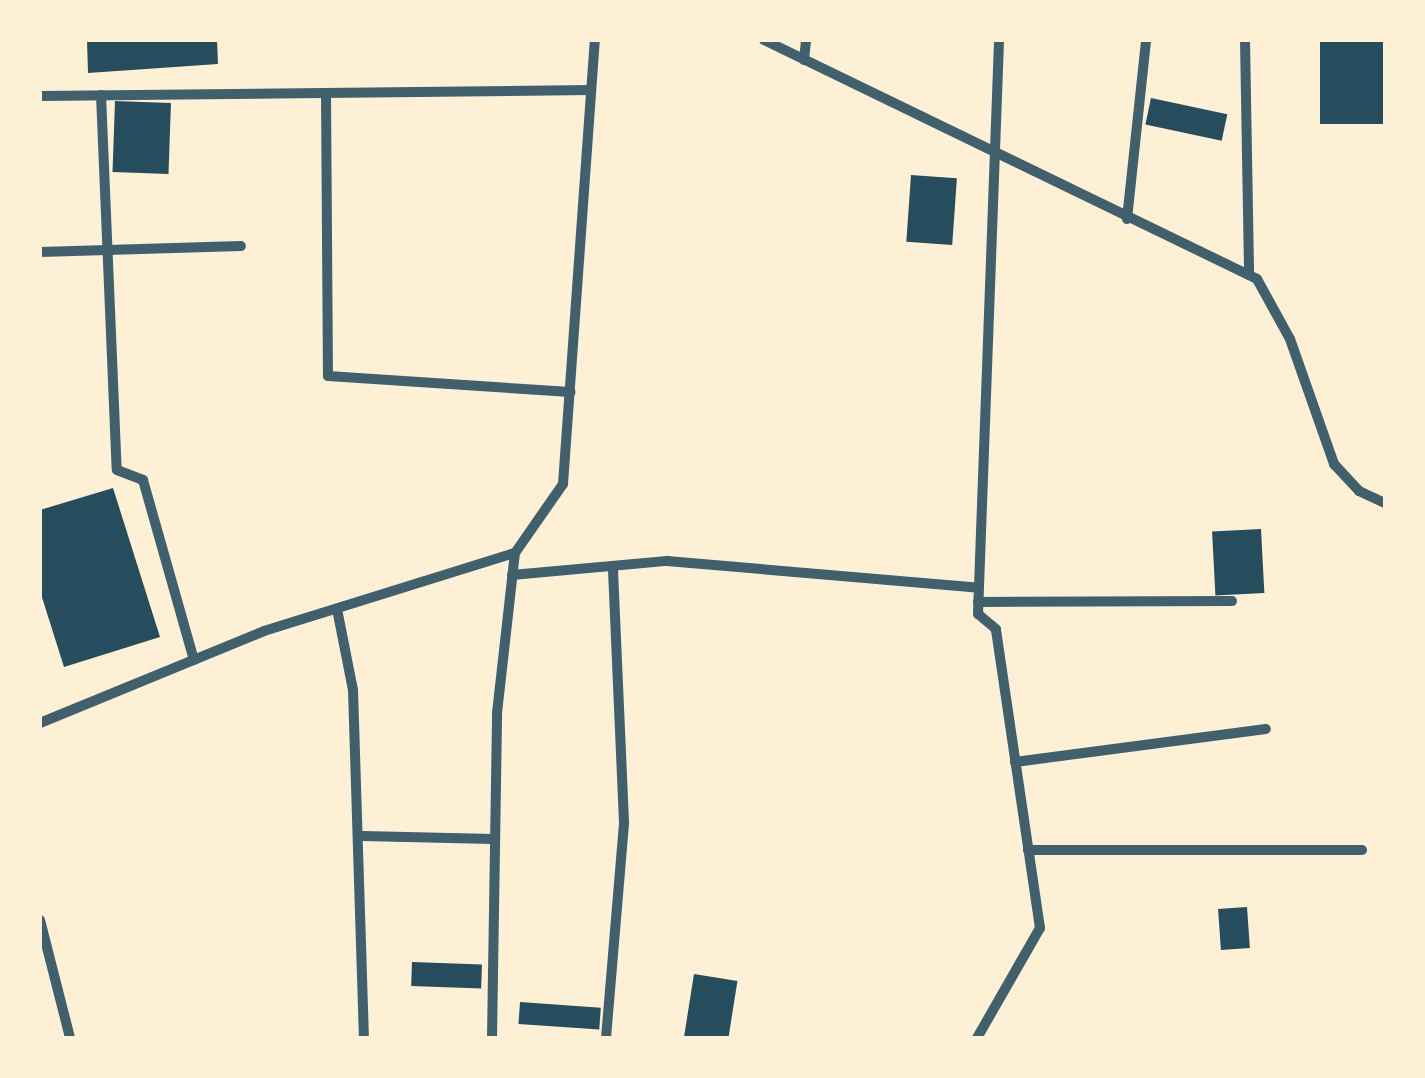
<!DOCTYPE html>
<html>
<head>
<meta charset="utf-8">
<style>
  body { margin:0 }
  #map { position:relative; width:1425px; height:1078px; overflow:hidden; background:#fdf0d5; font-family:Cabin,sans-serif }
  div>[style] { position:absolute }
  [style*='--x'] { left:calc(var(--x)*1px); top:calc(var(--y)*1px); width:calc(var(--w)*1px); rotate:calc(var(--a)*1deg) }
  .building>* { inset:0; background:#264d5e; transform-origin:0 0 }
  .minor>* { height:10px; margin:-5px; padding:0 5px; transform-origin:5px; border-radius:5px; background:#3f606c }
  span { translate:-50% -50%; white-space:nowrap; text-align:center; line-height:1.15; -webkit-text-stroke:8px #fdf0d5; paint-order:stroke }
  .frame { position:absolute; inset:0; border:42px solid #fdf0d5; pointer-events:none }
</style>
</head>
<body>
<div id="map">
  <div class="building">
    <i style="clip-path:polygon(87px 40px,217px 40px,218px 64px,88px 73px)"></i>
    <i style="left:1385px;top:42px;width:82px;height:65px;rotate:90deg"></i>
    <i style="left:1151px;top:98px;width:78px;height:27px;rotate:12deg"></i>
    <i style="left:115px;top:101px;width:56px;height:71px;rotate:2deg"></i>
    <i style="left:911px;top:175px;width:46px;height:67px;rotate:4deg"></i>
    <i style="clip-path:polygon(113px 488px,160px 637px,64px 667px,40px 591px,40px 510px)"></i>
    <i style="left:1261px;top:529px;width:64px;height:49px;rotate:87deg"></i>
    <i style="left:1247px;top:907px;width:41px;height:29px;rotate:86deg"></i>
    <i style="left:412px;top:962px;width:70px;height:24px;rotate:2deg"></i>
    <i style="left:694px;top:974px;width:44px;height:63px;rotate:9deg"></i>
    <i style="left:520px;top:1002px;width:81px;height:22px;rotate:4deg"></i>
  </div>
  <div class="minor">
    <i style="--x:764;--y:40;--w:548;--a:25.86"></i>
    <i style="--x:1257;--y:279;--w:68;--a:61.2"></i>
    <i style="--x:1290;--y:339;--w:133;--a:70.6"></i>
    <i style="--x:1334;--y:464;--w:37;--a:47"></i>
    <i style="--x:1359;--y:491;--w:29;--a:25"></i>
    <i style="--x:1245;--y:40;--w:235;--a:89"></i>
    <i style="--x:804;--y:60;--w:20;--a:-84"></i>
    <i style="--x:326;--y:93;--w:283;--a:89.6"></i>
    <i style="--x:328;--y:376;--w:243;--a:3.8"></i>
    <i style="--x:101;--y:95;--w:375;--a:87.6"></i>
    <i style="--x:117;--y:470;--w:28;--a:21"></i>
    <i style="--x:143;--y:480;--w:187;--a:74.2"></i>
    <i style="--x:40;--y:96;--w:551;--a:-0.62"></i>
    <i style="--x:1127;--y:219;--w:180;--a:-83.9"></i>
    <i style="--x:40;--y:252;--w:201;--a:-1.7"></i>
    <i style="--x:512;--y:575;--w:156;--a:-5.2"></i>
    <i style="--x:667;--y:561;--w:313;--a:4.9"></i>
    <i style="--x:978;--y:602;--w:254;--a:-0.2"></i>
    <i style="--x:337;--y:609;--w:83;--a:78.8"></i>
    <i style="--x:353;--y:690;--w:348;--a:88.2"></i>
    <i style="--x:40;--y:723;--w:242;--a:-22.3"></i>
    <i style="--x:264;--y:631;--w:263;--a:-17.3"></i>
    <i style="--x:1015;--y:762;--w:253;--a:-7.5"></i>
    <i style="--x:362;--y:836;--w:132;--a:1.3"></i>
    <i style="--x:1028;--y:850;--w:334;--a:0"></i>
    <i style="--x:40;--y:920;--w:122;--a:75.7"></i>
    <i style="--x:492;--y:1038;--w:325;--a:-89.1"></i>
    <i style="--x:497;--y:713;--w:161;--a:-83.6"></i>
    <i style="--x:515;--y:553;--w:84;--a:-55.2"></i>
    <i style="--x:563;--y:484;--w:445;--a:-85.9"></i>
    <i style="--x:606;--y:1038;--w:217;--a:-85.2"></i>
    <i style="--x:624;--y:822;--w:252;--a:-92.5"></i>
    <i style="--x:977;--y:1038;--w:127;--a:-60.2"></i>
    <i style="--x:1040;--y:928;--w:302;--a:-98.4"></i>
    <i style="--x:996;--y:629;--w:23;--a:-140"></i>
    <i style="--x:978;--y:614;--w:574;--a:-87.9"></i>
  </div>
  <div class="frame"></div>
</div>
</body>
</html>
